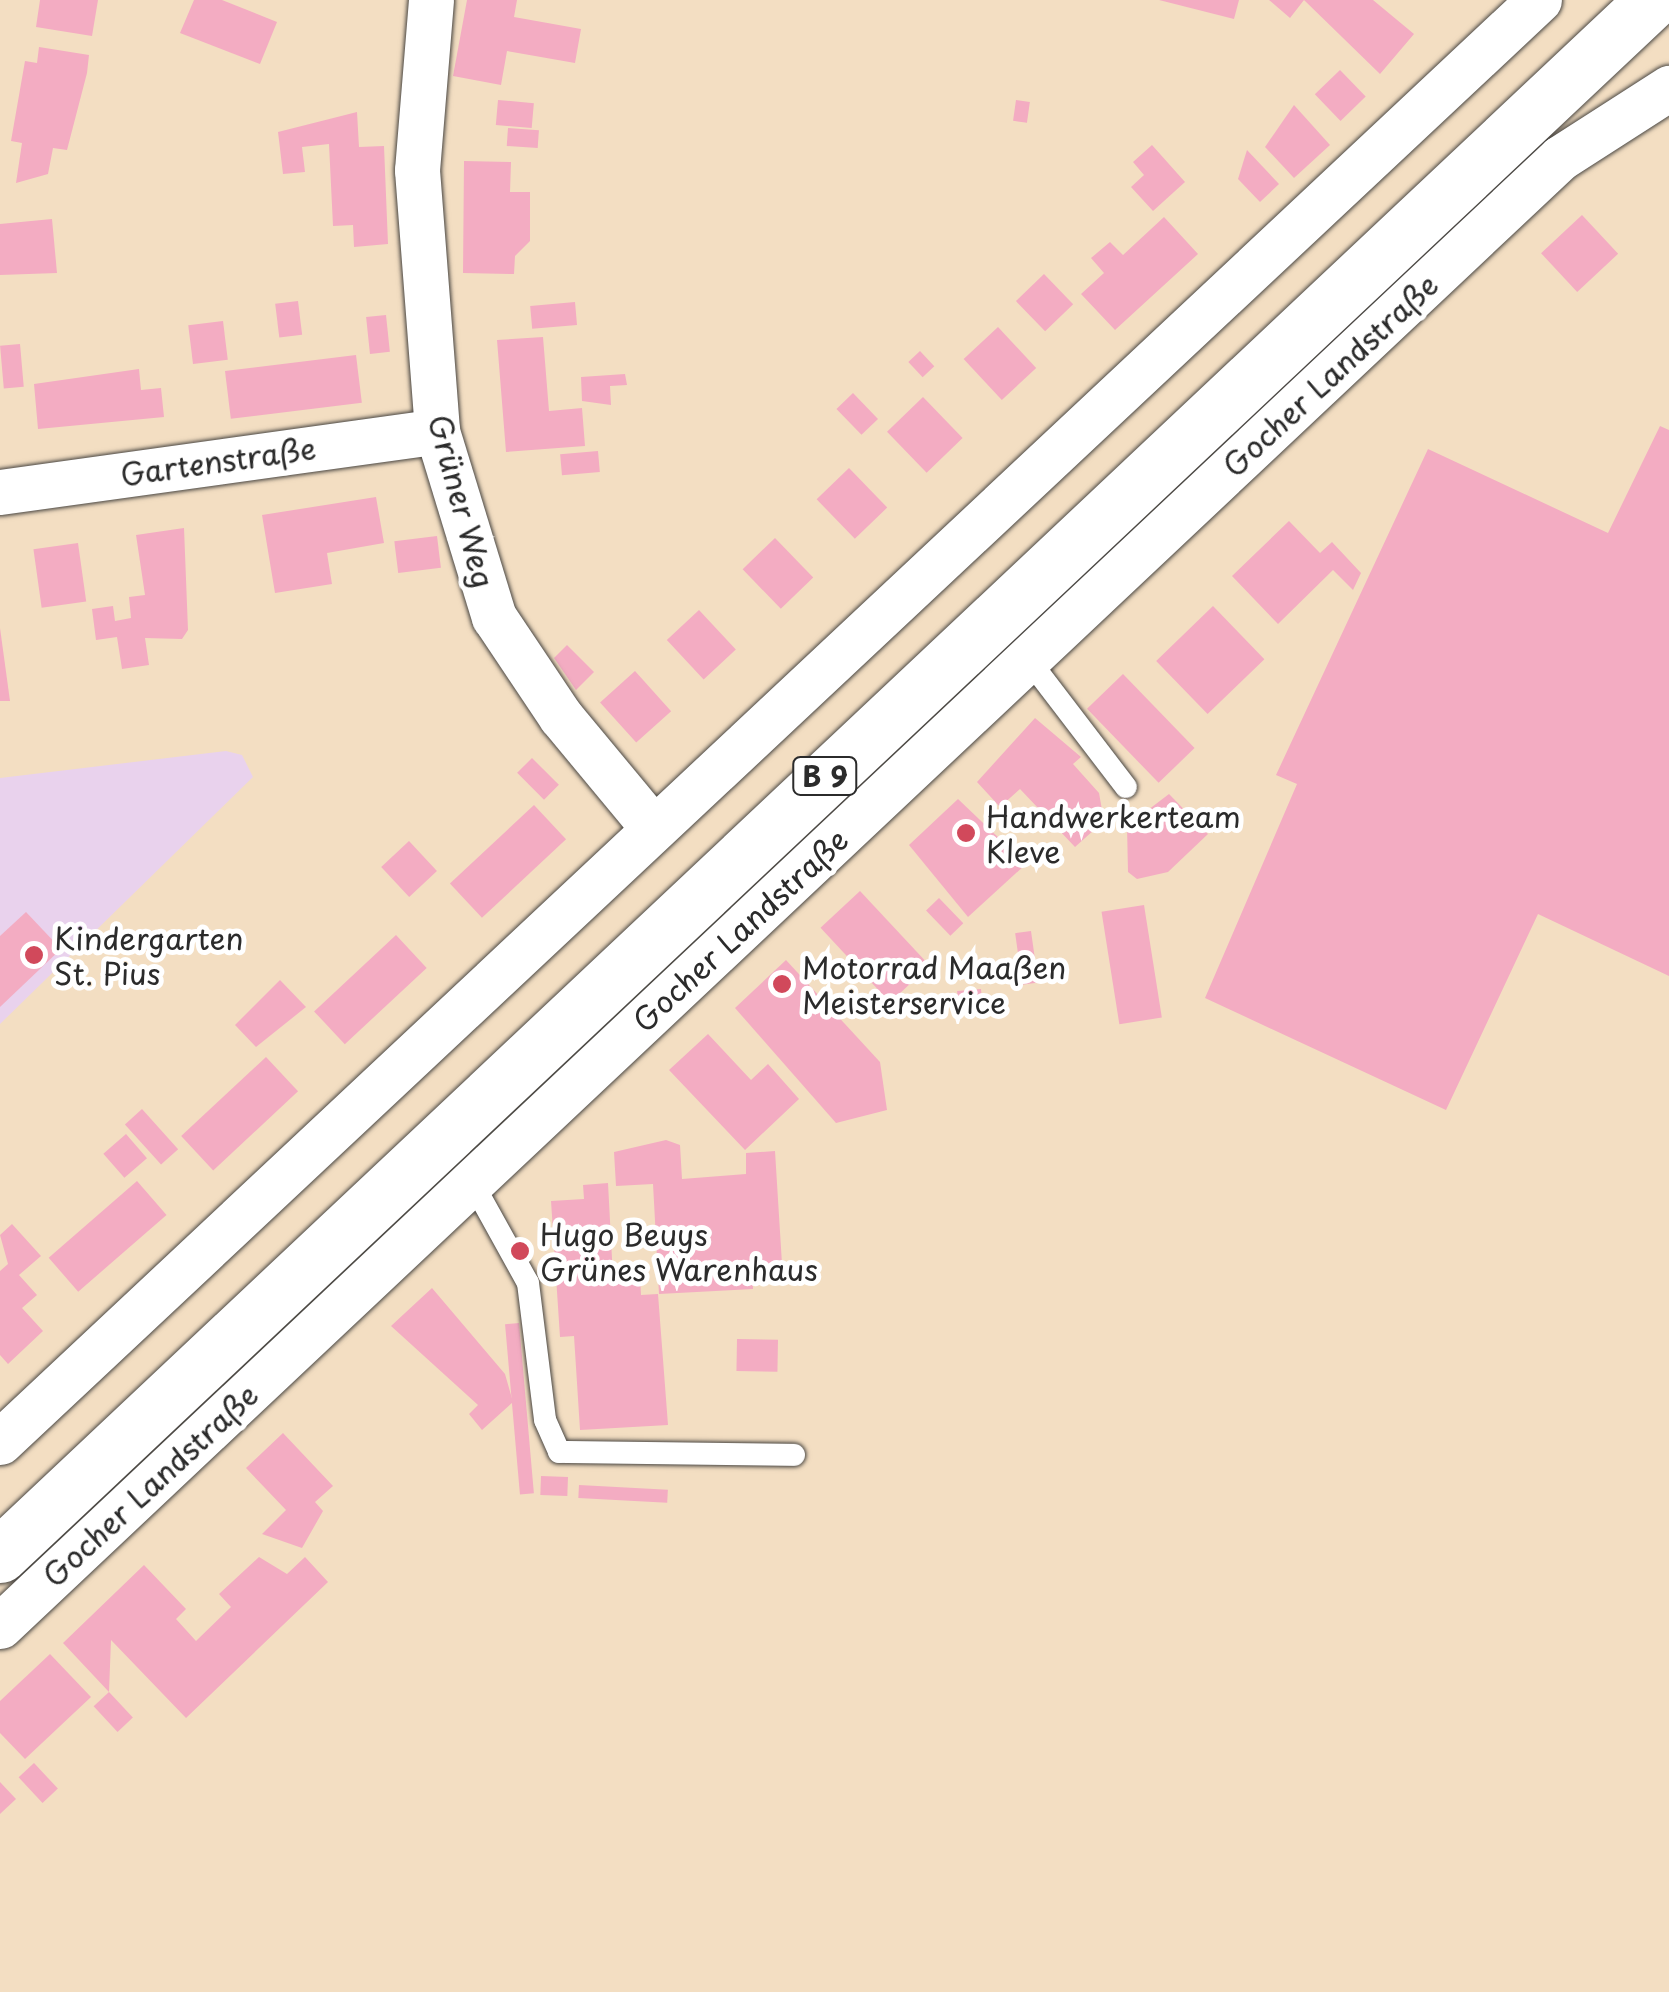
<!DOCTYPE html>
<html>
<head>
<meta charset="utf-8">
<style>
  body { margin:0 }
  #map { position:relative; width:1669px; height:1992px; overflow:hidden; background:#f3dec2; font-family:"Playpen Sans",sans-serif }
  div>[style] { position:absolute }
  [style*='--x'] { left:calc(var(--x)*1px); top:calc(var(--y)*1px); width:calc(var(--w)*1px); rotate:calc(var(--a)*1deg) }
  .built>* { inset:0; background:#e9d2ed }
  .building>* { inset:0; background:#f3acc2; transform-origin:0 0 }
  .roads { filter:drop-shadow(0 0 2px #494642) drop-shadow(0 0 2px #494642) }
  .service>* { height:22px; margin:-11px; padding:0 11px; transform-origin:11px; border-radius:11px; background:#fff }
  .minor>* { height:45px; margin:-22.5px; padding:0 22.5px; transform-origin:22.5px; border-radius:22.5px; background:#fff }
  .primary>* { height:55px; margin:-27.5px; padding:0 27.5px; transform-origin:27.5px; border-radius:27.5px; background:#fff }
  .dots>* { width:28px; height:28px; translate:-50% -50%; box-sizing:border-box; border:5px solid #fff; border-radius:50% }
  span { translate:-50% -50%; white-space:nowrap; text-align:center; line-height:1.15; -webkit-text-stroke:10px #fff; paint-order:stroke }
  .shield-label span { padding:2px 8px; background:#fff; border:2px solid; border-radius:8px; -webkit-text-stroke-width:0 }
  .shield-label { font-size:28px; color:#2b2b2b; font-weight:700 }
  .street-label { font-size:30px; color:#2b2b2b }
  .poi-label { font-size:30px; color:#2b2b2b }
  .left { translate:0 -50%; text-align:left }
</style>
</head>
<body>
<div id="map">
  <div class="built">
    <i style="clip-path:polygon(226px 751px,242px 755px,253px 777px,0 1024px,0 778px)"></i>
  </div>
  <div class="building">
    <i style="clip-path:polygon(40px 0,98px 0,92px 36px,36px 27px)"></i>
    <i style="clip-path:polygon(194px 0,222px 0,277px 22px,260px 64px,180px 33px)"></i>
    <i style="clip-path:polygon(467px 0,517px 0,514px 17px,581px 29px,575px 63px,507px 51px,501px 85px,453px 76px)"></i>
    <i style="clip-path:polygon(1159px 0,1239px 0,1234px 19px)"></i>
    <i style="clip-path:polygon(1269px 0,1373px 0,1414px 34px,1380px 74px,1304px 0,1290px 18px)"></i>
    <i style="clip-path:polygon(39px 47px,89px 55px,87px 73px,67px 150px,53px 148px,48px 174px,16px 183px,22px 143px,11px 141px,25px 61px,37px 63px)"></i>
    <i style="left:1340px;top:70px;width:37px;height:35px;rotate:46deg"></i>
    <i style="left:498px;top:100px;width:36px;height:25px;rotate:5deg"></i>
    <i style="left:1016px;top:100px;width:14px;height:21px;rotate:8deg"></i>
    <i style="clip-path:polygon(1294px 105px,1330px 145px,1294px 178px,1265px 147px)"></i>
    <i style="clip-path:polygon(357px 112px,359px 147px,384px 146px,388px 244px,354px 247px,353px 225px,333px 226px,329px 144px,302px 147px,305px 172px,283px 174px,278px 132px)"></i>
    <i style="left:508px;top:128px;width:31px;height:18px;rotate:4deg"></i>
    <i style="clip-path:polygon(1152px 145px,1185px 182px,1153px 211px,1131px 187px,1144px 175px,1133px 162px)"></i>
    <i style="clip-path:polygon(1247px 150px,1279px 184px,1260px 202px,1238px 179px)"></i>
    <i style="clip-path:polygon(464px 161px,511px 162px,510px 192px,530px 192px,530px 241px,515px 256px,514px 274px,463px 273px)"></i>
    <i style="left:1582px;top:215px;width:53px;height:56px;rotate:47deg"></i>
    <i style="clip-path:polygon(1164px 217px,1198px 254px,1115px 330px,1081px 294px,1104px 273px,1091px 258px,1110px 242px,1123px 255px)"></i>
    <i style="clip-path:polygon(52px 219px,57px 273px,0 275px,0 224px)"></i>
    <i style="left:1044px;top:274px;width:42px;height:39px;rotate:46deg"></i>
    <i style="left:298px;top:301px;width:34px;height:23px;rotate:83deg"></i>
    <i style="left:575px;top:302px;width:23px;height:45px;rotate:85deg"></i>
    <i style="left:386px;top:315px;width:37px;height:20px;rotate:84deg"></i>
    <i style="left:223px;top:321px;width:39px;height:35px;rotate:83deg"></i>
    <i style="left:998px;top:327px;width:56px;height:47px;rotate:47deg"></i>
    <i style="clip-path:polygon(543px 337px,549px 411px,582px 408px,585px 446px,506px 452px,497px 340px)"></i>
    <i style="left:20px;top:344px;width:43px;height:20px;rotate:85deg"></i>
    <i style="left:920px;top:351px;width:21px;height:16px;rotate:47deg"></i>
    <i style="left:356px;top:355px;width:48px;height:132px;rotate:83deg"></i>
    <i style="clip-path:polygon(139px 369px,141px 390px,161px 388px,164px 417px,38px 429px,34px 384px)"></i>
    <i style="clip-path:polygon(625px 374px,627px 385px,610px 386px,611px 405px,582px 401px,581px 377px)"></i>
    <i style="left:853px;top:393px;width:36px;height:23px;rotate:46deg"></i>
    <i style="left:923px;top:397px;width:57px;height:50px;rotate:46deg"></i>
    <i style="clip-path:polygon(1660px 426px,1669px 430px,1669px 976px,1538px 914px,1446px 1110px,1205px 998px,1297px 784px,1276px 775px,1428px 449px,1608px 533px)"></i>
    <i style="left:598px;top:451px;width:21px;height:38px;rotate:85deg"></i>
    <i style="left:849px;top:468px;width:55px;height:45px;rotate:46deg"></i>
    <i style="clip-path:polygon(376px 497px,384px 543px,327px 553px,332px 584px,275px 593px,262px 515px)"></i>
    <i style="clip-path:polygon(1289px 521px,1320px 553px,1332px 542px,1361px 573px,1353px 590px,1333px 570px,1278px 624px,1232px 576px)"></i>
    <i style="clip-path:polygon(184px 528px,188px 630px,182px 639px,145px 638px,149px 665px,122px 669px,117px 637px,96px 640px,92px 609px,113px 606px,115px 621px,131px 618px,129px 597px,145px 595px,136px 535px)"></i>
    <i style="left:437px;top:536px;width:32px;height:43px;rotate:83deg"></i>
    <i style="left:775px;top:538px;width:55px;height:45px;rotate:46deg"></i>
    <i style="left:78px;top:543px;width:59px;height:45px;rotate:82deg"></i>
    <i style="left:1213px;top:606px;width:74px;height:79px;rotate:46deg"></i>
    <i style="left:699px;top:610px;width:54px;height:44px;rotate:47deg"></i>
    <i style="clip-path:polygon(0 628px,10px 701px,0 701px)"></i>
    <i style="clip-path:polygon(567px 645px,594px 672px,576px 690px,554px 658px)"></i>
    <i style="left:635px;top:671px;width:54px;height:47px;rotate:48deg"></i>
    <i style="left:1123px;top:674px;width:103px;height:50px;rotate:46deg"></i>
    <i style="clip-path:polygon(1035px 718px,1081px 757px,1073px 764px,1099px 793px,1104px 821px,1075px 847px,1020px 789px,1000px 807px,977px 782px)"></i>
    <i style="left:532px;top:758px;width:38px;height:21px;rotate:45deg"></i>
    <i style="clip-path:polygon(1169px 794px,1208px 834px,1168px 872px,1137px 879px,1128px 872px,1127px 826px)"></i>
    <i style="clip-path:polygon(958px 799px,1026px 864px,968px 917px,909px 845px)"></i>
    <i style="left:534px;top:805px;width:47px;height:115px;rotate:47deg"></i>
    <i style="left:409px;top:841px;width:41px;height:38px;rotate:47deg"></i>
    <i style="left:860px;top:891px;width:102px;height:54px;rotate:47deg"></i>
    <i style="left:939px;top:898px;width:35px;height:18px;rotate:46deg"></i>
    <i style="left:1144px;top:905px;width:114px;height:43px;rotate:81deg"></i>
    <i style="clip-path:polygon(26px 912px,61px 949px,0 1007px,0 936px)"></i>
    <i style="left:1031px;top:931px;width:52px;height:16px;rotate:82deg"></i>
    <i style="left:396px;top:935px;width:45px;height:112px;rotate:47deg"></i>
    <i style="clip-path:polygon(786px 960px,880px 1062px,887px 1110px,836px 1123px,735px 1008px)"></i>
    <i style="clip-path:polygon(280px 980px,306px 1007px,256px 1047px,235px 1025px)"></i>
    <i style="left:981px;top:989px;width:21px;height:24px;rotate:85deg"></i>
    <i style="clip-path:polygon(708px 1034px,751px 1080px,768px 1064px,799px 1099px,745px 1150px,669px 1070px)"></i>
    <i style="left:266px;top:1057px;width:47px;height:116px;rotate:47deg"></i>
    <i style="left:142px;top:1109px;width:54px;height:23px;rotate:48deg"></i>
    <i style="left:126px;top:1134px;width:32px;height:30px;rotate:49deg"></i>
    <i style="clip-path:polygon(666px 1140px,680px 1145px,682px 1179px,746px 1174px,746px 1153px,775px 1151px,782px 1264px,752px 1266px,753px 1289px,659px 1294px,653px 1184px,616px 1186px,614px 1152px)"></i>
    <i style="left:137px;top:1181px;width:45px;height:117px;rotate:49deg"></i>
    <i style="clip-path:polygon(608px 1183px,613px 1277px,640px 1275px,641px 1295px,658px 1294px,668px 1425px,580px 1430px,574px 1336px,560px 1337px,551px 1201px,584px 1199px,583px 1185px)"></i>
    <i style="clip-path:polygon(12px 1224px,41px 1256px,19px 1275px,37px 1295px,22px 1308px,43px 1331px,8px 1364px,0 1355px,0 1271px,8px 1264px,0 1235px)"></i>
    <i style="clip-path:polygon(432px 1288px,505px 1374px,513px 1402px,482px 1430px,469px 1414px,478px 1405px,391px 1326px)"></i>
    <i style="left:519px;top:1323px;width:171px;height:14px;rotate:85deg"></i>
    <i style="left:737px;top:1339px;width:41px;height:32px;rotate:1deg"></i>
    <i style="clip-path:polygon(283px 1433px,333px 1486px,315px 1502px,323px 1511px,302px 1548px,262px 1534px,286px 1510px,246px 1468px)"></i>
    <i style="left:541px;top:1476px;width:27px;height:19px;rotate:2deg"></i>
    <i style="left:579px;top:1485px;width:89px;height:13px;rotate:3deg"></i>
    <i style="clip-path:polygon(259px 1557px,287px 1574px,305px 1557px,328px 1582px,186px 1718px,111px 1640px,109px 1692px,63px 1643px,144px 1565px,186px 1609px,176px 1619px,196px 1641px,231px 1607px,219px 1594px)"></i>
    <i style="clip-path:polygon(50px 1654px,91px 1697px,25px 1759px,0 1733px,0 1701px)"></i>
    <i style="left:109px;top:1692px;width:35px;height:21px;rotate:47deg"></i>
    <i style="left:34px;top:1763px;width:35px;height:21px;rotate:47deg"></i>
    <i style="clip-path:polygon(0 1782px,16px 1799px,0 1814px)"></i>
  </div>
  <div class="roads">
    <div class="service">
      <i style="--x:1028;--y:659;--w:161;--a:52.6"></i>
      <i style="--x:472;--y:1182;--w:115;--a:61"></i>
      <i style="--x:528;--y:1283;--w:138;--a:82.9"></i>
      <i style="--x:545;--y:1420;--w:35;--a:66"></i>
      <i style="--x:559;--y:1452;--w:235;--a:0.7"></i>
    </div>
    <div class="minor">
      <i style="--x:431;--y:0;--w:171;--a:94.7"></i>
      <i style="--x:417;--y:170;--w:262;--a:85.6"></i>
      <i style="--x:437;--y:431;--w:195;--a:73"></i>
      <i style="--x:494;--y:617;--w:120;--a:56.2"></i>
      <i style="--x:561;--y:717;--w:144;--a:50.3"></i>
      <i style="--x:0;--y:492;--w:441;--a:-7.9"></i>
      <i style="--x:0;--y:1442;--w:2109;--a:-43.14"></i>
      <i style="--x:0;--y:1626;--w:2142;--a:-43.26"></i>
      <i style="--x:1560;--y:158;--w:130;--a:-32.7"></i>
    </div>
    <div class="primary">
      <i style="--x:0;--y:1555;--w:2269;--a:-43.25"></i>
    </div>
  </div>
  <div class="dots">
    <i style="left:966px;top:833px;background:#d1495b"></i>
    <i style="left:34px;top:955px;background:#d1495b"></i>
    <i style="left:782px;top:984px;background:#d1495b"></i>
    <i style="left:520px;top:1251px;background:#d1495b"></i>
  </div>
  <div class="shield-label">
    <span style="left:825px;top:776px">B 9</span>
  </div>
  <div class="street-label">
    <span style="left:1330px;top:375px;rotate:-43deg">Gocher Landstraße</span>
    <span style="left:218px;top:461px;rotate:-8deg">Gartenstraße</span>
    <span style="left:462px;top:501px;rotate:75deg">Grüner Weg</span>
    <span style="left:740px;top:930px;rotate:-43deg">Gocher Landstraße</span>
    <span style="left:150px;top:1485px;rotate:-43deg">Gocher Landstraße</span>
  </div>
  <div class="poi-label">
    <span class="left" style="left:986px;top:833px">Handwerkerteam<br>Kleve</span>
    <span class="left" style="left:54px;top:955px">Kindergarten<br>St. Pius</span>
    <span class="left" style="left:802px;top:984px">Motorrad Maaßen<br>Meisterservice</span>
    <span class="left" style="left:540px;top:1251px">Hugo Beuys<br>Grünes Warenhaus</span>
  </div>
</div>
</body>
</html>
